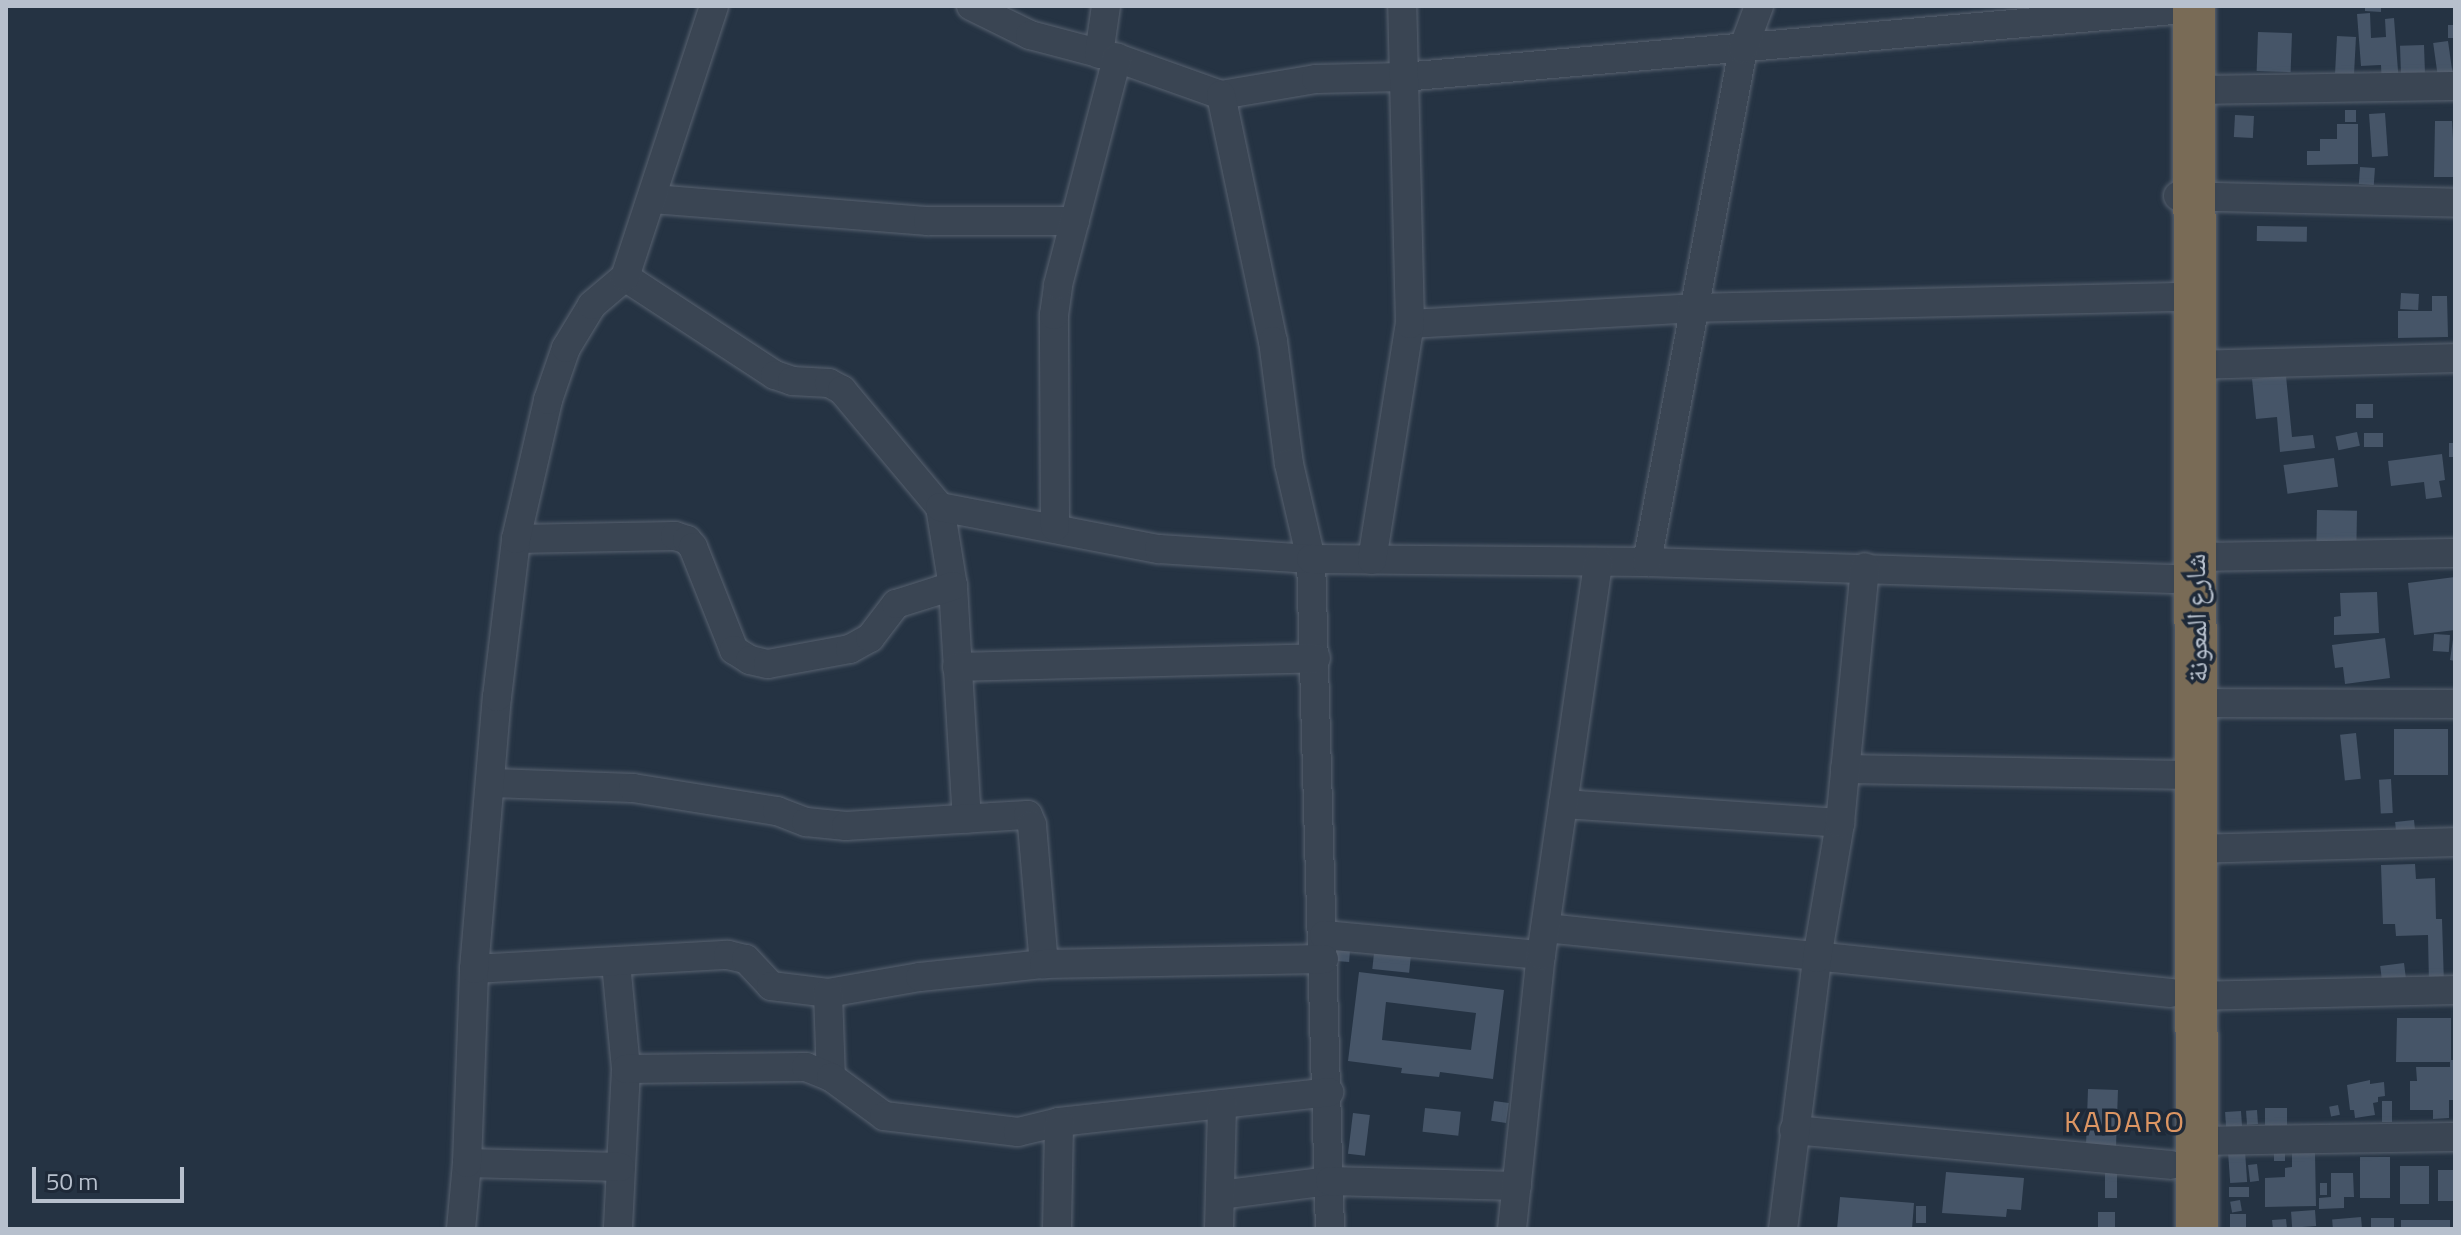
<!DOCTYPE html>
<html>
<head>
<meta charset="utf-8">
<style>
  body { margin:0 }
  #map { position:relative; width:2461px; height:1235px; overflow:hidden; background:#253343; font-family:"Titillium Web","Noto Naskh Arabic",sans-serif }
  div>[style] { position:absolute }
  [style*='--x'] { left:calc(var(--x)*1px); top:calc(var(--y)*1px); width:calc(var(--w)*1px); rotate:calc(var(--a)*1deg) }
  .building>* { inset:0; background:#465568; transform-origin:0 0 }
  .roads { filter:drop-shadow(0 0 2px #586270) drop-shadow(0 0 2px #586270) }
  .minor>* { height:28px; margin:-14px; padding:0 14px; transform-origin:14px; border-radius:14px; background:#3a4553 }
  .highway>* { height:42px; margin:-21px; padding:0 21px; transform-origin:21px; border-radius:21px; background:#796b56 }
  span { translate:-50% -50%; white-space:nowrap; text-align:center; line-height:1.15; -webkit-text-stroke:7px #1e2938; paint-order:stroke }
  .street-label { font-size:28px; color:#b7c0cd }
  .neighbourhood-label { font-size:30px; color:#dc9563; letter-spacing:2px }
  .frame { position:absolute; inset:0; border:8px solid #b7c0cd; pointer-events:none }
  .scale { position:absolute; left:32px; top:1167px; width:152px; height:36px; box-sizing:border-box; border:4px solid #b7c0cd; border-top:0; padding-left:10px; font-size:24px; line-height:28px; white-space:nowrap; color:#b7c0cd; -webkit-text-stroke:6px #1e2938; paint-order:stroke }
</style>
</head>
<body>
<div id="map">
  <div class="building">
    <i style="clip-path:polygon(2365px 6px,2381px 6px,2381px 12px,2365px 11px)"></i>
    <i style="clip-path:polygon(2370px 13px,2371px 38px,2386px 37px,2385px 19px,2394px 18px,2399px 84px,2382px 86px,2381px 65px,2361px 66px,2357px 14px)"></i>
    <i style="left:2455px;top:25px;width:13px;height:7px;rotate:90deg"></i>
    <i style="left:2258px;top:32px;width:34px;height:39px;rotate:2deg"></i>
    <i style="left:2337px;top:36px;width:19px;height:37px;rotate:3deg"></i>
    <i style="left:2448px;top:41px;width:44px;height:15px;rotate:82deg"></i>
    <i style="left:2424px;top:45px;width:36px;height:24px;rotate:88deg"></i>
    <i style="left:2345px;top:110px;width:11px;height:12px"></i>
    <i style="left:2385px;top:113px;width:43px;height:16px;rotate:86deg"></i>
    <i style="left:2235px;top:115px;width:19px;height:22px;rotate:3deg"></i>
    <i style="clip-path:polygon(2435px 121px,2452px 121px,2455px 177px,2434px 177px)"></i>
    <i style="clip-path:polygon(2337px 124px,2358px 124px,2358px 164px,2307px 165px,2307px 151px,2320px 151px,2320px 139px,2337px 139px)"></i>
    <i style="left:2360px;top:167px;width:15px;height:17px;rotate:4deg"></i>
    <i style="left:2257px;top:226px;width:50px;height:15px;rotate:1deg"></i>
    <i style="left:2401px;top:293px;width:18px;height:16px;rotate:3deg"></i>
    <i style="clip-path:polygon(2432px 296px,2447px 296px,2448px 337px,2398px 338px,2398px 311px,2432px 311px)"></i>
    <i style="clip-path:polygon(2286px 376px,2292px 437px,2313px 435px,2315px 448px,2280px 452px,2277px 417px,2256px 419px,2252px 379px)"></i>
    <i style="left:2356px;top:404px;width:17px;height:14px"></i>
    <i style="left:2357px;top:432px;width:14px;height:22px;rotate:78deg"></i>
    <i style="left:2364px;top:433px;width:19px;height:14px"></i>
    <i style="left:2455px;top:443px;width:14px;height:6px;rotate:90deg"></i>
    <i style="clip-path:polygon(2442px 454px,2445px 480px,2439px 481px,2442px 497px,2426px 499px,2424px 482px,2391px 486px,2388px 461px)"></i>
    <i style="left:2334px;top:458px;width:29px;height:51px;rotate:82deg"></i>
    <i style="left:2317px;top:510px;width:40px;height:34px;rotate:1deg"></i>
    <i style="clip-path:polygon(2455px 577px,2455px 630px,2414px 635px,2408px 583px)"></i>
    <i style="clip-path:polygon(2377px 592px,2379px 633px,2334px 635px,2334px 617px,2341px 616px,2340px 593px)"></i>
    <i style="left:2434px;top:634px;width:16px;height:17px;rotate:4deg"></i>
    <i style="clip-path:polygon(2385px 638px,2390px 678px,2345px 684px,2343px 667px,2335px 668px,2332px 645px)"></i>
    <i style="clip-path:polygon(2453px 639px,2455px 639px,2455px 661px,2450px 660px)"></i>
    <i style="left:2394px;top:729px;width:54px;height:46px"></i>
    <i style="left:2356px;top:733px;width:46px;height:16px;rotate:84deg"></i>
    <i style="left:2391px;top:779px;width:34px;height:12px;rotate:87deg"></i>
    <i style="left:2414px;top:820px;width:18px;height:19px;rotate:84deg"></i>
    <i style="clip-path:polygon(2415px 864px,2416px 879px,2435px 878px,2436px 919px,2442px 919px,2444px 985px,2429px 986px,2428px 935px,2396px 936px,2395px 924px,2383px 924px,2381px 865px)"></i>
    <i style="left:1337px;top:949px;width:13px;height:12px;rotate:4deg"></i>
    <i style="left:1374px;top:953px;width:37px;height:16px;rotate:6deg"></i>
    <i style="left:2404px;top:963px;width:17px;height:24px;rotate:83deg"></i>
    <i style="clip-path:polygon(evenodd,1359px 972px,1504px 990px,1493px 1079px,1440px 1072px,1439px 1077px,1401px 1073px,1402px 1068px,1348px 1061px,1359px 972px,1386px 1002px,1476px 1013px,1471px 1050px,1382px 1040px,1386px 1002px)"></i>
    <i style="clip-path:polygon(2397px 1018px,2451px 1018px,2451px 1060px,2455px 1060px,2455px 1100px,2449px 1100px,2449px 1118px,2433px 1119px,2433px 1110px,2410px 1110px,2410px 1081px,2417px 1081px,2416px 1067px,2450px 1067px,2450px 1062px,2396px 1062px)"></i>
    <i style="clip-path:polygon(2370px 1080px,2370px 1084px,2384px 1082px,2385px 1096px,2378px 1097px,2378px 1102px,2373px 1103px,2375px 1115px,2355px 1118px,2354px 1110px,2350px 1110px,2347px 1085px)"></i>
    <i style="left:2088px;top:1089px;width:30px;height:62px;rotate:2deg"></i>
    <i style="left:1494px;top:1101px;width:15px;height:20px;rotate:8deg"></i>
    <i style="left:2392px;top:1101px;width:21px;height:10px;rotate:90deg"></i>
    <i style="left:2338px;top:1105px;width:10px;height:9px;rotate:79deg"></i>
    <i style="left:1425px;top:1108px;width:36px;height:24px;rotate:6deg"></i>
    <i style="left:2287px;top:1108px;width:17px;height:22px;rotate:90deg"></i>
    <i style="left:2257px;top:1110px;width:14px;height:11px;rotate:86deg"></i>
    <i style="left:2241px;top:1111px;width:15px;height:16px;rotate:86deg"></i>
    <i style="left:1353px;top:1113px;width:17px;height:41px;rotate:7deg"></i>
    <i style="left:2245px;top:1151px;width:31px;height:17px;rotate:86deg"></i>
    <i style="left:2274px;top:1151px;width:11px;height:10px"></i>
    <i style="clip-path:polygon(2292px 1153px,2315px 1153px,2316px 1206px,2265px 1207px,2265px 1178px,2285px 1177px,2285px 1168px,2292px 1167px)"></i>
    <i style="left:2390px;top:1157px;width:41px;height:30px;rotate:90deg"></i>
    <i style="left:2257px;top:1164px;width:17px;height:9px;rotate:83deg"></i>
    <i style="left:2400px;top:1166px;width:29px;height:38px"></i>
    <i style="left:2105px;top:1167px;width:12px;height:31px"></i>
    <i style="left:2438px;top:1170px;width:17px;height:31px"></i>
    <i style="clip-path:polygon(1946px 1172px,2024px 1178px,2021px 1210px,2007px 1209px,2006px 1217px,1942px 1213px)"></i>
    <i style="clip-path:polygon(2331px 1173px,2353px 1173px,2354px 1197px,2344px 1197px,2344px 1208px,2319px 1209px,2319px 1198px,2331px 1197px)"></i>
    <i style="left:2320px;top:1183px;width:7px;height:12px"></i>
    <i style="left:2229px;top:1187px;width:20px;height:10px"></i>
    <i style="clip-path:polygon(1840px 1197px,1914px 1203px,1912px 1229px,1837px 1229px)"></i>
    <i style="left:2240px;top:1200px;width:11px;height:10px;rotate:80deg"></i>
    <i style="left:1916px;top:1206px;width:10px;height:17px"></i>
    <i style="left:2315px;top:1210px;width:16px;height:24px;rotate:86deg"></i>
    <i style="left:2098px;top:1212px;width:17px;height:17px"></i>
    <i style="left:2246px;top:1214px;width:15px;height:16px;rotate:90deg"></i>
    <i style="left:2361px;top:1217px;width:12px;height:29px;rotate:85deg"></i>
    <i style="left:2371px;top:1218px;width:23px;height:11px"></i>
    <i style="clip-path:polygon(2286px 1219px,2287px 1229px,2273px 1229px,2272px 1220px)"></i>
    <i style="left:2450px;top:1220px;width:9px;height:49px;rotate:90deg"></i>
  </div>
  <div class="roads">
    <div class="minor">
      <i style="--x:971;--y:6;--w:66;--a:26.2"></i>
      <i style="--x:1030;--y:35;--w:90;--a:14.8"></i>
      <i style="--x:1117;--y:58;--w:110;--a:19.6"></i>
      <i style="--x:1221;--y:95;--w:96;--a:-9.6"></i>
      <i style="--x:1316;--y:79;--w:87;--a:-1.3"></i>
      <i style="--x:1403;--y:77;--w:774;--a:-4.97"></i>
      <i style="--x:1099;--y:54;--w:49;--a:-81.7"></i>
      <i style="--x:2196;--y:90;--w:259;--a:-0.9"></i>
      <i style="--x:1221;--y:95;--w:251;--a:78.1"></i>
      <i style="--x:1273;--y:341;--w:124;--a:82.6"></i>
      <i style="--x:1289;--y:464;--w:98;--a:77"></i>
      <i style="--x:1311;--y:559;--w:670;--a:88.38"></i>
      <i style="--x:2178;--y:196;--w:277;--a:1.4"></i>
      <i style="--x:653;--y:199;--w:276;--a:4.6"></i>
      <i style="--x:928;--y:221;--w:147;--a:0"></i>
      <i style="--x:625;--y:277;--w:179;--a:33.2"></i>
      <i style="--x:775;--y:375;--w:18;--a:19"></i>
      <i style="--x:792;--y:381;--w:37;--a:3"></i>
      <i style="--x:829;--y:383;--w:15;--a:28"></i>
      <i style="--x:842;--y:390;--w:153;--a:50.1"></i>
      <i style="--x:940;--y:507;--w:80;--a:80.7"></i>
      <i style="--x:953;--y:586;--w:233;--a:86.6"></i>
      <i style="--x:1410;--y:324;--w:283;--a:-3.2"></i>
      <i style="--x:1693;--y:308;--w:481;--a:-1.3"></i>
      <i style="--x:2196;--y:365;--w:259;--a:-1.5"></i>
      <i style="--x:940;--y:507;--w:223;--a:10.9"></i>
      <i style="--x:1159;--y:549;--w:152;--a:3.8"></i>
      <i style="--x:1311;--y:559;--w:336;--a:0.5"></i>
      <i style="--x:1647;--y:562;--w:525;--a:1.85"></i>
      <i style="--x:1055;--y:527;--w:212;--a:-90.3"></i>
      <i style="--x:1054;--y:315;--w:30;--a:-82"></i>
      <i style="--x:1058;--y:285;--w:235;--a:-75.4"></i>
      <i style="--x:516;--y:539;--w:159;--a:-1.1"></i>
      <i style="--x:675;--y:536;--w:13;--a:18"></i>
      <i style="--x:687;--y:540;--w:9;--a:49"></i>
      <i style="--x:693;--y:547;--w:111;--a:68.3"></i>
      <i style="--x:734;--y:650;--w:19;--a:32"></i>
      <i style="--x:750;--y:660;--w:18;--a:13"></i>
      <i style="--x:768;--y:664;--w:83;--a:-10.4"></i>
      <i style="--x:850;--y:649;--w:23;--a:-29"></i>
      <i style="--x:870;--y:638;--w:43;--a:-52.6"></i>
      <i style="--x:896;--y:604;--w:60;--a:-17.5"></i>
      <i style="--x:2195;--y:557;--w:260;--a:-0.9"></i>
      <i style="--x:1372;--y:560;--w:239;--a:-80.9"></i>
      <i style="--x:1410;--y:324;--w:318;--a:-91.4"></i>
      <i style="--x:1647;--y:562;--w:522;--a:-79.4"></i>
      <i style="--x:1743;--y:49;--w:46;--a:-69.6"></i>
      <i style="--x:957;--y:667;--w:359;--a:-1.4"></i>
      <i style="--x:2197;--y:703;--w:258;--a:0.2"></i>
      <i style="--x:1845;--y:769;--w:329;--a:1"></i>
      <i style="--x:492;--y:783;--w:141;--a:2"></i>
      <i style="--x:633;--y:788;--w:146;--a:9.1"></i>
      <i style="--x:777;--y:811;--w:31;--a:21"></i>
      <i style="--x:806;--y:822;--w:40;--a:5.7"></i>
      <i style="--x:846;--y:826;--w:182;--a:-3.5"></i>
      <i style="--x:1028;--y:815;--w:11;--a:68"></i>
      <i style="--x:1032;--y:825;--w:140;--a:85.1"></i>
      <i style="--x:1563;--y:804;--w:278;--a:3.9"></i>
      <i style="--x:2196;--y:849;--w:259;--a:-1.5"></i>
      <i style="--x:1546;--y:928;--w:628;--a:5.94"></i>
      <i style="--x:1324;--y:935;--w:218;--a:5.3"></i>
      <i style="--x:616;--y:963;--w:106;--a:84.6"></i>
      <i style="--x:626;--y:1069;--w:160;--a:92.9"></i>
      <i style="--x:474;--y:969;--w:254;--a:-3.2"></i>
      <i style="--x:728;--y:955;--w:18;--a:13"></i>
      <i style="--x:746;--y:959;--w:37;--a:47"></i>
      <i style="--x:771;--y:986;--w:57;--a:7"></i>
      <i style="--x:828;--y:993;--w:93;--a:-9.9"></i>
      <i style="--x:920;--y:977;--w:125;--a:-6"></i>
      <i style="--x:1044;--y:964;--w:280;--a:-1"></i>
      <i style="--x:828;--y:993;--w:84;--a:88"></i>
      <i style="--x:2195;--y:996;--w:260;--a:-1.3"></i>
      <i style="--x:626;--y:1069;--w:180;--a:-0.6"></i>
      <i style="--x:806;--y:1067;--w:27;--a:22"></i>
      <i style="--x:831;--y:1077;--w:66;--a:36.3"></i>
      <i style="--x:884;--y:1116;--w:135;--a:6.8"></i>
      <i style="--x:1018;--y:1132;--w:42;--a:-13.7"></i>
      <i style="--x:1059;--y:1122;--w:272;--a:-6.3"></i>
      <i style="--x:1794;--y:1130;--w:378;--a:5.3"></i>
      <i style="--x:2197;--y:1141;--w:258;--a:-0.9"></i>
      <i style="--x:467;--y:1163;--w:153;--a:1.5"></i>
      <i style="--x:1220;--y:1195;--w:111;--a:-7.3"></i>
      <i style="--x:1330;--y:1181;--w:187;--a:1.5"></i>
      <i style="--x:461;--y:1229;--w:66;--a:-84.8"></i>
      <i style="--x:467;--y:1163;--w:194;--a:-87.9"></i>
      <i style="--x:474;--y:969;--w:273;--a:-85.2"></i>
      <i style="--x:497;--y:697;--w:159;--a:-83.1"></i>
      <i style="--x:516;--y:539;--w:143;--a:-77"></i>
      <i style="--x:548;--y:400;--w:55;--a:-70.9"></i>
      <i style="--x:566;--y:348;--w:50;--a:-58.8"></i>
      <i style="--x:592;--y:305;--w:43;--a:-40.3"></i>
      <i style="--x:625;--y:277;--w:285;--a:-71.8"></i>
      <i style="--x:1057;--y:1229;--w:107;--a:-88.9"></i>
      <i style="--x:1219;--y:1229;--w:125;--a:-88.6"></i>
      <i style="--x:1512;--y:1229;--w:276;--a:-84"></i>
      <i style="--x:1541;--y:955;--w:397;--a:-81.7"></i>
      <i style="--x:1783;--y:1229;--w:273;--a:-82.8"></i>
      <i style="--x:1817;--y:958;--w:137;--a:-80.3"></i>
      <i style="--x:1840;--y:823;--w:257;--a:-84.4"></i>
    </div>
    <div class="highway">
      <i style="--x:2194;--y:6;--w:1223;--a:89.86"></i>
    </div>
  </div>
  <div class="street-label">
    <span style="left:2196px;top:618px;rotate:-91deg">شارع المعونة</span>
  </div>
  <div class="neighbourhood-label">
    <span style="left:2125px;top:1121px">KADARO</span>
  </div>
  <div class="frame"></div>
  <div class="scale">50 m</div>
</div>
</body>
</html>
